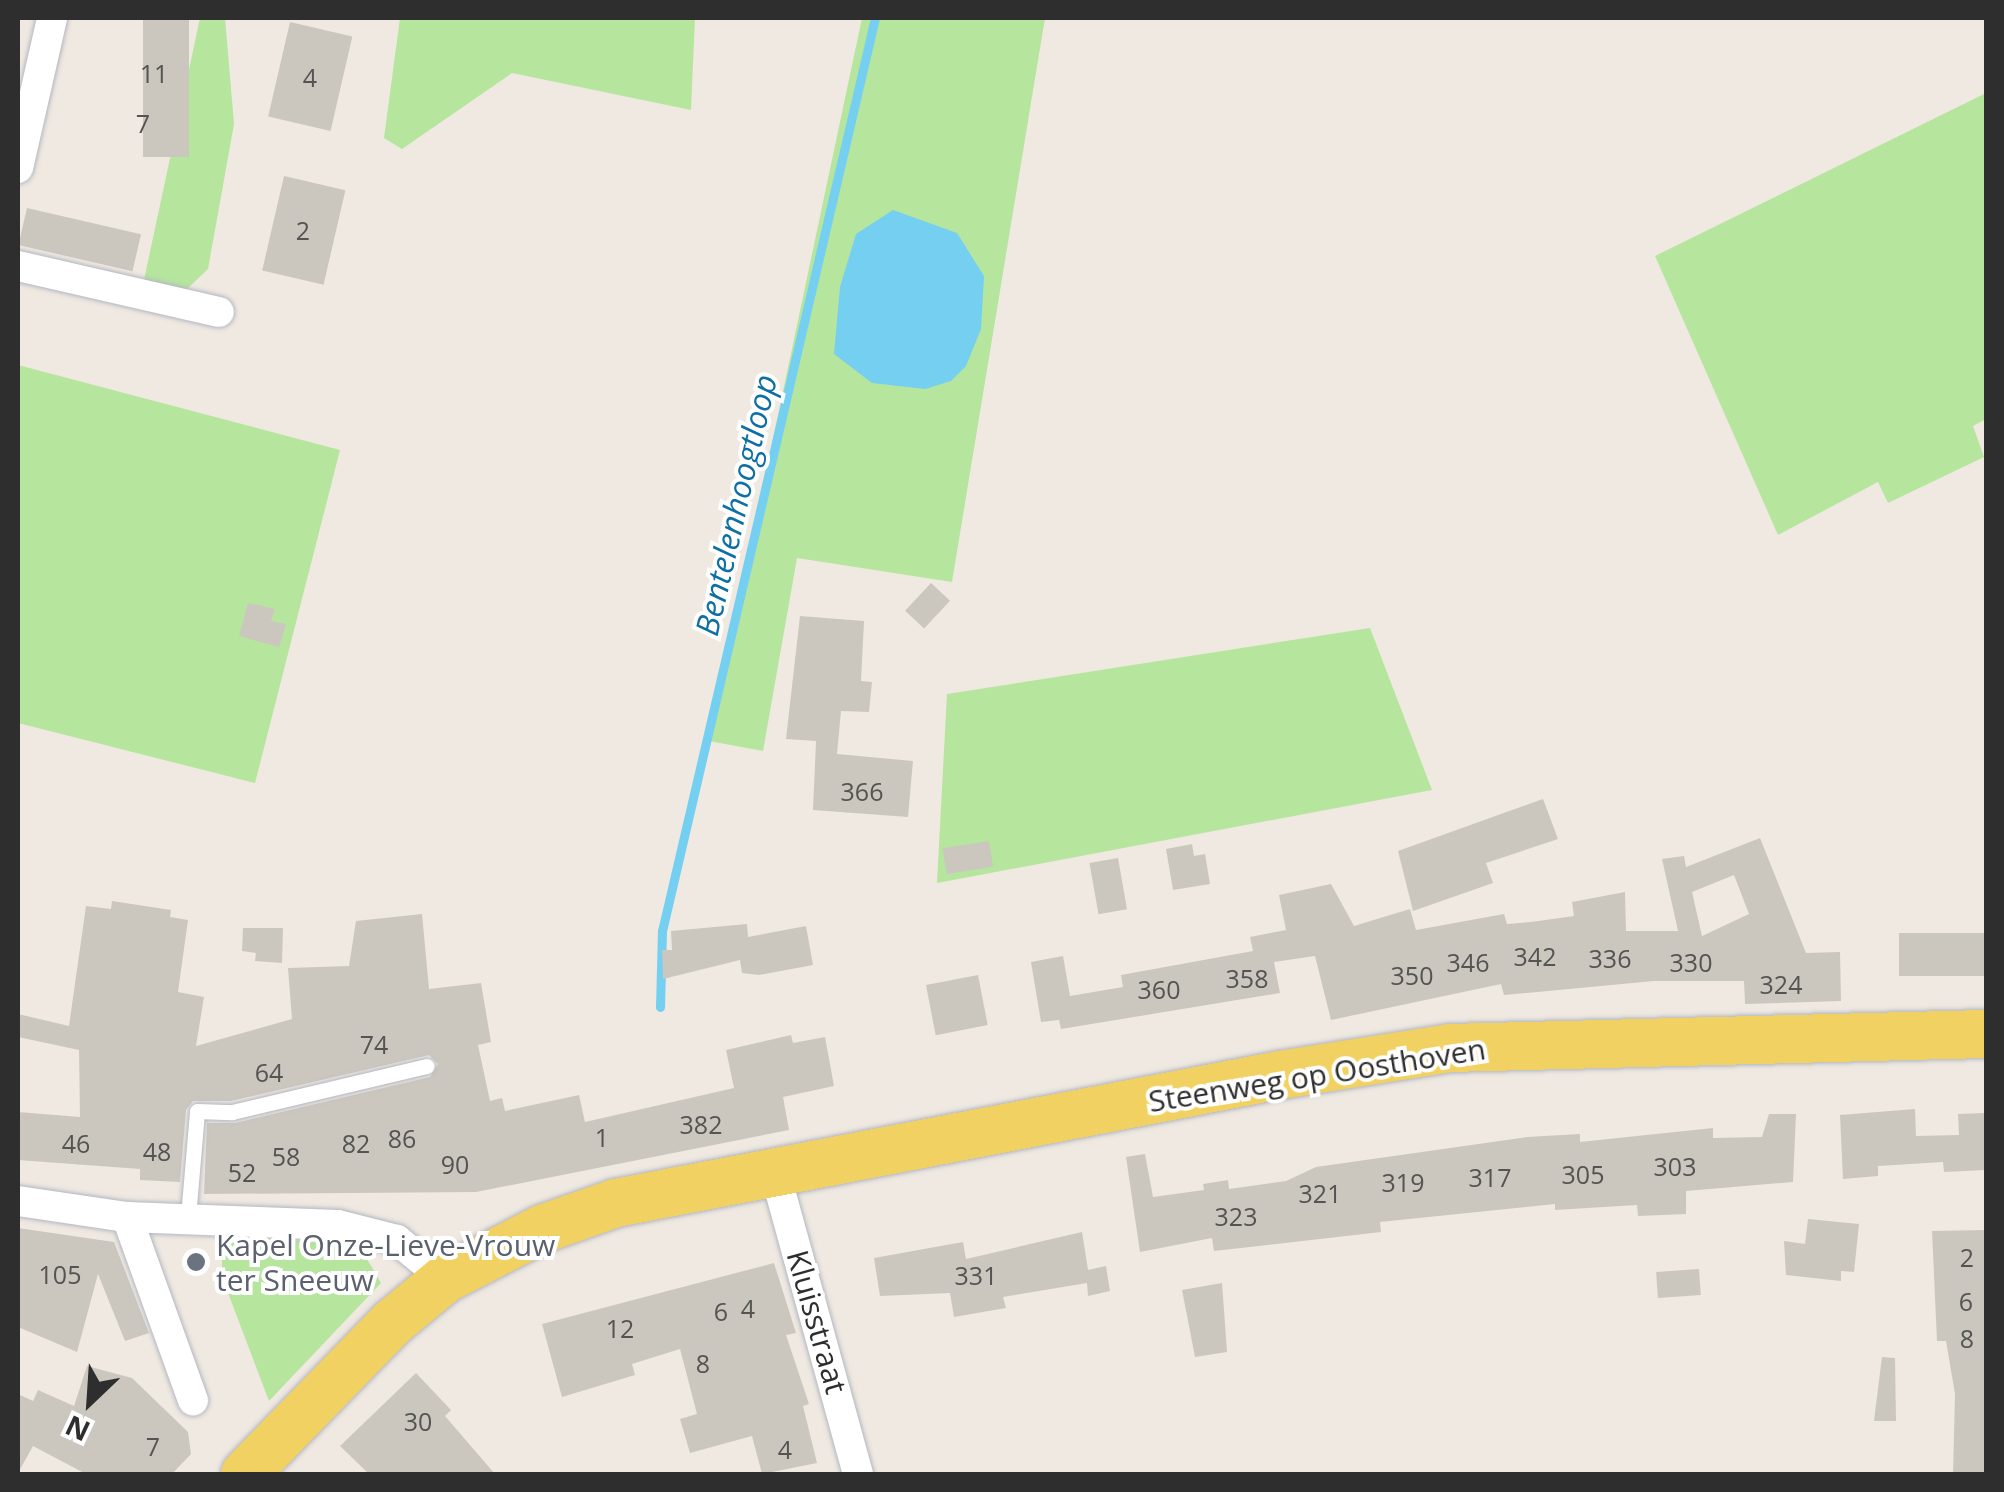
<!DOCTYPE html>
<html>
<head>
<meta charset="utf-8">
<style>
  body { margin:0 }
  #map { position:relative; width:2004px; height:1492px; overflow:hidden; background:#efe9e1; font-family:"Open Sans",sans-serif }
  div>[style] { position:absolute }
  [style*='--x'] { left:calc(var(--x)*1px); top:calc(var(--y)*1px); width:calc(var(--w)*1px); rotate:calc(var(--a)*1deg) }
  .green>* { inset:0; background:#b6e59e }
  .water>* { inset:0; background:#75cff0 }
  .stream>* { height:9px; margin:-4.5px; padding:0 4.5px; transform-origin:4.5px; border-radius:4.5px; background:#75cff0 }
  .building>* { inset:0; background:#cbc7bf; transform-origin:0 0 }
  .roads { filter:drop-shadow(0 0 2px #b4b7c1) drop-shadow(0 0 2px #b4b7c1) }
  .lane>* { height:15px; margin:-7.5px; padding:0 7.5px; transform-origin:7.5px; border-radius:7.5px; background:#fff }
  .street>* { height:30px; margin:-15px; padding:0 15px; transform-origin:15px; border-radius:15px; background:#fff }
  .primary>* { height:48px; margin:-24px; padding:0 24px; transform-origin:24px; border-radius:24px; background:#f2d163 }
  .dots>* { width:28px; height:28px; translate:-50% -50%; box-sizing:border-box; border:5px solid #fff; border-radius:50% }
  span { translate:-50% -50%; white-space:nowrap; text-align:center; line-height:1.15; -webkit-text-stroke:8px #fff; paint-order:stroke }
  .number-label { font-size:25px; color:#555452 }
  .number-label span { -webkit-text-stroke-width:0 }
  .street-label { font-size:30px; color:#2e2e2e }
  .worship-label { font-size:30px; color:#5b616d }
  .left { translate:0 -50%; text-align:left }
  .water-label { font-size:32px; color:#0d6fa3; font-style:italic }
  .frame { position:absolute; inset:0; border:20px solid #2e2e2e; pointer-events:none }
  .north { position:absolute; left:40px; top:1352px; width:100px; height:100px; -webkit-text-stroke:8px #fff; paint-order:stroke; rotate:205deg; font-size:28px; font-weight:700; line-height:40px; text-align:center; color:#2e2e2e }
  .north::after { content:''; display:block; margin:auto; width:35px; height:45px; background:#2e2e2e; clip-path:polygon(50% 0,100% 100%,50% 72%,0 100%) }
</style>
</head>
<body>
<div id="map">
  <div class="green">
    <i style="clip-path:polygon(200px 18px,225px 18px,234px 124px,208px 269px,186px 290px,144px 280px)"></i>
    <i style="clip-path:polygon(400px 18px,695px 18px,691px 110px,512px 73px,402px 149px,384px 138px)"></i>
    <i style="clip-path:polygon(862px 18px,1045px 18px,952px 582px,797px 558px,763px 751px,709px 741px)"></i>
    <i style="clip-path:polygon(1986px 93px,1986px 419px,1973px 426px,1984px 457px,1888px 503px,1878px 482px,1778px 535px,1655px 256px)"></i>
    <i style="clip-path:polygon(18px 365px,340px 450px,255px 783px,18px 723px)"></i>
    <i style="clip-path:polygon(1370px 628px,1432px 790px,937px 883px,947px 694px)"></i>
    <i style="clip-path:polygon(222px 1232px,346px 1246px,364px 1254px,381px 1283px,269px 1401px,222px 1277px)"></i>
  </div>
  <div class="water">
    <i style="clip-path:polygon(893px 210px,957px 233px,984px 276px,981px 329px,966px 366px,951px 381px,925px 389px,872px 383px,834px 354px,840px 287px,856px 234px)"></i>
  </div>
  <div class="stream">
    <i style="--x:660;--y:1007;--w:76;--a:-88.5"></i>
    <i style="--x:662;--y:931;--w:938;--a:-76.87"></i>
  </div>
  <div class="building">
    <i style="left:143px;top:18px;width:46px;height:139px"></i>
    <i style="left:290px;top:22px;width:64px;height:97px;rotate:13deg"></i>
    <i style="left:284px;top:176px;width:63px;height:97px;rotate:13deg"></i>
    <i style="left:27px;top:208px;width:117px;height:38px;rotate:13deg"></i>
    <i style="left:931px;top:583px;width:26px;height:38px;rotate:43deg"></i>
    <i style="clip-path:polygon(248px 603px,275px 609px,271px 621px,286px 624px,279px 647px,239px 636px)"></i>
    <i style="clip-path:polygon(800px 616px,864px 621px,861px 681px,872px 682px,869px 712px,841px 711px,837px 754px,913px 761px,908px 817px,813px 810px,816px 741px,786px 739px)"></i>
    <i style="clip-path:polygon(1543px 799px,1558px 839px,1486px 863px,1493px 883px,1413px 911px,1398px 851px)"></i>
    <i style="clip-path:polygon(evenodd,1760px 838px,1806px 953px,1840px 952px,1841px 1001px,1745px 1004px,1744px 981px,1654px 981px,1504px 995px,1501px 984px,1331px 1020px,1315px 956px,1274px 962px,1280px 993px,1061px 1029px,1059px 1020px,1041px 1022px,1031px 962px,1063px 956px,1070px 996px,1123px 987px,1121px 975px,1253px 951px,1250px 937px,1286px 930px,1279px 895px,1331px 884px,1354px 926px,1410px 909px,1416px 930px,1504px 914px,1507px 924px,1531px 922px,1574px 916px,1572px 902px,1625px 892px,1626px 931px,1678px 931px,1662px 859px,1684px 856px,1686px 867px,1760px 838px,1734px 875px,1749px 914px,1702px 936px,1692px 892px,1734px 875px)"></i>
    <i style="left:989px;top:841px;width:26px;height:47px;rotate:81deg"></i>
    <i style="clip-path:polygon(1192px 844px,1194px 856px,1205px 854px,1210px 884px,1173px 890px,1166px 849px)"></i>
    <i style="left:1118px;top:858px;width:52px;height:29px;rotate:80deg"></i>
    <i style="clip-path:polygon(112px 901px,171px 910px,170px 917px,188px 920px,178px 992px,204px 997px,196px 1046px,292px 1019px,288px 968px,349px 966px,356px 921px,422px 914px,429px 989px,481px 983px,491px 1042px,478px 1045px,490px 1101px,502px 1098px,505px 1111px,579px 1095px,585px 1122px,734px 1088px,726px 1050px,791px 1035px,793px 1043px,825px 1037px,834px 1086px,783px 1097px,789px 1130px,476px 1192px,204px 1194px,207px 1123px,235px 1123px,430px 1077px,438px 1064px,429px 1055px,231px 1101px,193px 1101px,186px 1110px,180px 1182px,140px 1180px,140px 1169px,18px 1160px,18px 1112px,80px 1117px,79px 1050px,18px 1037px,18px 1014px,69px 1026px,86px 906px,111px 909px)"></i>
    <i style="clip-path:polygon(747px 924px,748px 937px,806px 926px,813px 965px,759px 975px,742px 973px,740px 960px,663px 979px,662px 950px,672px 950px,671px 931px)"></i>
    <i style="clip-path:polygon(243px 928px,283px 928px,282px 963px,255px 961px,256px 953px,242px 951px)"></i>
    <i style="left:1986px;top:933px;width:43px;height:87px;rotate:90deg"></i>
    <i style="left:978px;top:975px;width:51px;height:53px;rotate:79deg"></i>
    <i style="clip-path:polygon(1915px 1109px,1916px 1136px,1959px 1135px,1958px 1114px,1986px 1113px,1986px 1170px,1944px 1172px,1943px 1162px,1878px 1166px,1878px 1176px,1843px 1179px,1840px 1115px)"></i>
    <i style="clip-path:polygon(1769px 1114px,1796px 1114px,1793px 1182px,1686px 1191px,1686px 1214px,1638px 1216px,1637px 1205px,1555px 1210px,1555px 1204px,1380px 1222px,1381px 1232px,1214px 1251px,1212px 1238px,1140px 1252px,1126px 1157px,1145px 1154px,1153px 1197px,1204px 1190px,1203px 1184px,1228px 1180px,1229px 1189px,1286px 1181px,1316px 1167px,1527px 1137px,1580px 1134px,1580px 1142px,1713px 1128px,1713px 1138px,1762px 1137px)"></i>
    <i style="clip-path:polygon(1808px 1219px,1859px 1224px,1854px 1272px,1841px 1271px,1841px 1281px,1786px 1275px,1784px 1241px,1805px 1244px)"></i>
    <i style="clip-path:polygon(18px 1228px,114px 1242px,149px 1333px,125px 1341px,98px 1274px,77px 1352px,18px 1327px)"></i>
    <i style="clip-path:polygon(1986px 1230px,1986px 1474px,1953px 1474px,1955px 1394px,1946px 1341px,1937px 1341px,1932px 1231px)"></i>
    <i style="clip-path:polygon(1082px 1232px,1088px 1270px,1106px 1266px,1110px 1291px,1088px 1296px,1087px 1283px,1003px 1297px,1006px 1308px,954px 1317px,950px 1293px,880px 1296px,874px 1258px,963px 1242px,966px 1259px)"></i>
    <i style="clip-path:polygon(774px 1263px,796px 1333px,786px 1335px,809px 1404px,803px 1406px,817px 1463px,762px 1474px,752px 1436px,690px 1453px,680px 1419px,697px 1414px,680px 1349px,632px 1364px,635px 1375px,562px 1397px,542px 1324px)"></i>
    <i style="left:1699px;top:1269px;width:26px;height:43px;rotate:86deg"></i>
    <i style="clip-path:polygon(1222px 1283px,1227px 1352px,1195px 1357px,1182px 1290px)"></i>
    <i style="clip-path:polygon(1882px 1357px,1895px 1358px,1896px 1421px,1874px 1421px)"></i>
    <i style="clip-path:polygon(87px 1366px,132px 1378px,188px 1432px,191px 1454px,172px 1474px,86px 1474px,33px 1446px,18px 1473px,18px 1394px,33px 1401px,38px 1390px,74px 1406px)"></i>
    <i style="clip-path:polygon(416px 1373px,451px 1410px,445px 1416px,495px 1474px,369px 1474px,340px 1446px)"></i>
  </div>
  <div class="roads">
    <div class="lane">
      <i style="--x:188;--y:1217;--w:106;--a:-85.1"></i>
      <i style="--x:197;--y:1111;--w:35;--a:2"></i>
      <i style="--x:232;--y:1112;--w:200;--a:-13.3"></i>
    </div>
    <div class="street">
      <i style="--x:18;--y:168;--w:154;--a:-77.2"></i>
      <i style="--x:18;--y:266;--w:206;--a:12.9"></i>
      <i style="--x:774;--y:1169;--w:316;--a:74.6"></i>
      <i style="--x:18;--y:1201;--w:110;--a:8.4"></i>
      <i style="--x:127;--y:1217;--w:211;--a:2.2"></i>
      <i style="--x:338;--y:1225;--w:61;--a:14.3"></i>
      <i style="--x:397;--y:1240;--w:62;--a:39.1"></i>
      <i style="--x:127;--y:1217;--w:195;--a:70.2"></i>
    </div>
    <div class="primary">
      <i style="--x:245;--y:1474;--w:212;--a:-45.8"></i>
      <i style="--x:393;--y:1322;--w:67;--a:-39.6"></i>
      <i style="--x:445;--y:1279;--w:109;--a:-27.3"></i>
      <i style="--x:542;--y:1229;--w:78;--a:-19.4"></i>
      <i style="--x:616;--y:1203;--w:676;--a:-10.91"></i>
      <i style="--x:1280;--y:1075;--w:172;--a:-9"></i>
      <i style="--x:1450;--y:1048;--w:536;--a:-1.5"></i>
    </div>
  </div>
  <div class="dots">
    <i style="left:196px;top:1262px;background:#6b7280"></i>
  </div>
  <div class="number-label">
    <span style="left:154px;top:73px">11</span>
    <span style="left:310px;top:77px">4</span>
    <span style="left:143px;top:123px">7</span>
    <span style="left:303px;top:230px">2</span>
    <span style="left:862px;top:791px">366</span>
    <span style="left:1535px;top:956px">342</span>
    <span style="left:1610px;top:958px">336</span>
    <span style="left:1468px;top:962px">346</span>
    <span style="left:1691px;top:962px">330</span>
    <span style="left:1412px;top:975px">350</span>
    <span style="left:1247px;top:978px">358</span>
    <span style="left:1781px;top:984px">324</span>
    <span style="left:1159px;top:989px">360</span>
    <span style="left:374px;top:1044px">74</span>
    <span style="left:269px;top:1072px">64</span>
    <span style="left:701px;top:1124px">382</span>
    <span style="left:602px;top:1137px">1</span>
    <span style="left:402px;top:1138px">86</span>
    <span style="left:76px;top:1143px">46</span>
    <span style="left:356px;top:1143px">82</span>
    <span style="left:157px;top:1151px">48</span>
    <span style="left:286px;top:1156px">58</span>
    <span style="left:455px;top:1164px">90</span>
    <span style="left:1675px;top:1166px">303</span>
    <span style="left:242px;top:1172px">52</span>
    <span style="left:1583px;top:1174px">305</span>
    <span style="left:1490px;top:1177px">317</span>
    <span style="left:1403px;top:1182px">319</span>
    <span style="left:1320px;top:1193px">321</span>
    <span style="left:1236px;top:1216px">323</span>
    <span style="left:1967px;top:1257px">2</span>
    <span style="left:60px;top:1274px">105</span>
    <span style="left:976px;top:1275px">331</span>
    <span style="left:1966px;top:1301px">6</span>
    <span style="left:748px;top:1308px">4</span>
    <span style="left:721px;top:1311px">6</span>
    <span style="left:620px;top:1328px">12</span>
    <span style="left:1967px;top:1338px">8</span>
    <span style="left:703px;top:1363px">8</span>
    <span style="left:418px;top:1421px">30</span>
    <span style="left:153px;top:1446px">7</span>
    <span style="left:785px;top:1449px">4</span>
  </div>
  <div class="street-label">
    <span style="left:1317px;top:1075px;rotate:-9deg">Steenweg op Oosthoven</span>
    <span style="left:817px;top:1322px;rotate:74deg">Kluisstraat</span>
  </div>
  <div class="worship-label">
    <span class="left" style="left:216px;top:1262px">Kapel Onze-Lieve-Vrouw<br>ter Sneeuw</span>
  </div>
  <div class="water-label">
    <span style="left:736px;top:505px;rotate:-77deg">Bentelenhoogtloop</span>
  </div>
  <div class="frame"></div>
  <div class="north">N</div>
</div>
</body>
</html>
